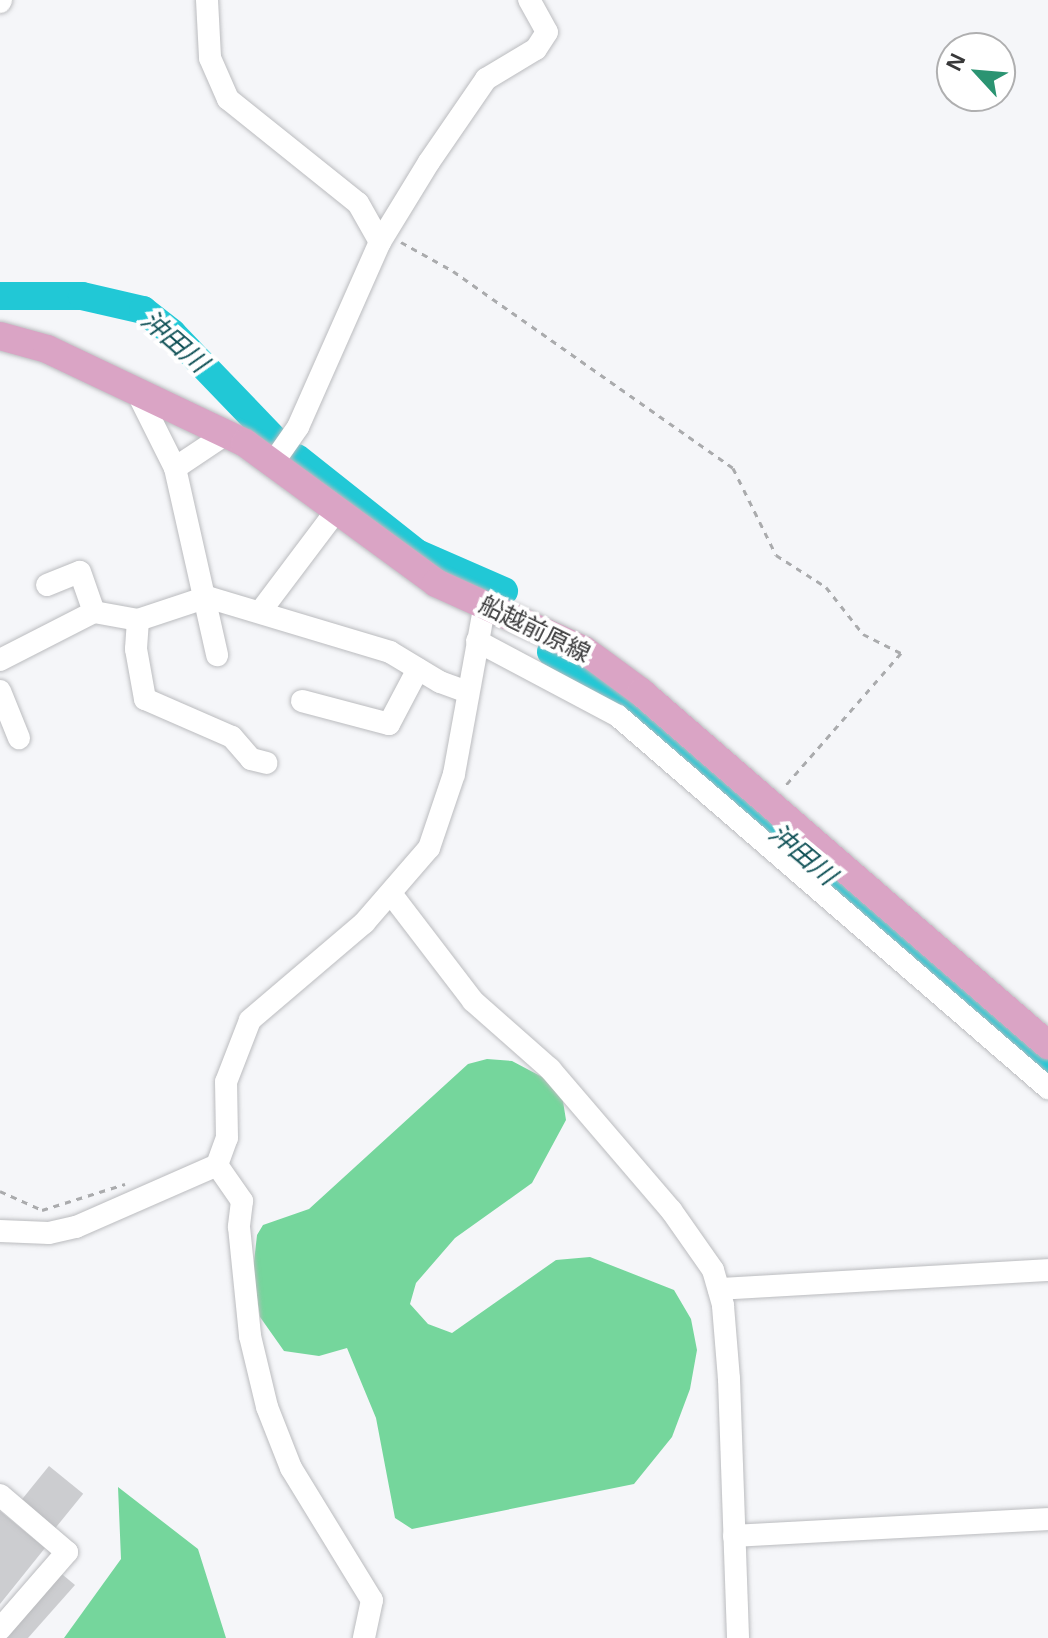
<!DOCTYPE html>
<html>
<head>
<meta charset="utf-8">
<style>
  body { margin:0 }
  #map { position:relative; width:1048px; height:1638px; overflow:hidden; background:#f5f6f9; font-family:Helvetica,"Noto Sans JP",sans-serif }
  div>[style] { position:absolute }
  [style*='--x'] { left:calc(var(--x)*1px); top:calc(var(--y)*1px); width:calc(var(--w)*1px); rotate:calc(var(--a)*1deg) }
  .forest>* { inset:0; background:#75d69c }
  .river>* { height:28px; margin:-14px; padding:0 14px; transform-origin:14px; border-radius:14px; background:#21c8d6 }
  .building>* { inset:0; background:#cccdd0; transform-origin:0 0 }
  .path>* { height:3px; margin-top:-1.5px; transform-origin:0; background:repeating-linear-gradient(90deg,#aaabad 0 6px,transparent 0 12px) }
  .roads { filter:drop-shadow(0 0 2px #bbbcbf) drop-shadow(0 0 2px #bbbcbf) }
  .minor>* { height:22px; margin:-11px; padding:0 11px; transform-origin:11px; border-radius:11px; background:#fff }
  .major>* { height:28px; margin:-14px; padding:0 14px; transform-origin:14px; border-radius:14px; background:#daa4c5 }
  span { translate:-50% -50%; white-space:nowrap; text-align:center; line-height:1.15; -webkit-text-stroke:8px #fff; paint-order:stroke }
  .street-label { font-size:24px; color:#383839 }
  .water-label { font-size:26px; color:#115257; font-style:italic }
  .north { position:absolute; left:936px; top:32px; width:80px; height:80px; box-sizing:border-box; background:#fff; border:2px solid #afafb0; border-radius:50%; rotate:296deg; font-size:22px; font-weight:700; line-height:32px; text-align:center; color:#383839 }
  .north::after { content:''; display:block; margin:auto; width:28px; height:36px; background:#2b9472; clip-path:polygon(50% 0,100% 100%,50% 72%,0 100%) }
</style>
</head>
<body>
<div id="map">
  <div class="forest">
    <i style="clip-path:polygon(487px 1059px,512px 1061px,546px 1079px,562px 1095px,566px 1120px,532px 1183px,455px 1238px,416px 1283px,410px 1304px,428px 1324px,452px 1333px,556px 1260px,590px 1257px,674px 1290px,691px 1319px,697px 1350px,690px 1389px,672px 1437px,634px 1484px,412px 1529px,395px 1518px,376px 1418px,347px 1348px,319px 1356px,284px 1351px,260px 1317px,253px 1271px,257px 1235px,263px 1225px,309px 1209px,468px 1064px)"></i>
    <i style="clip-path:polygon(118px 1487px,198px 1549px,226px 1638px,64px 1638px,121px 1559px)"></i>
  </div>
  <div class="river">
    <i style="--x:0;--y:296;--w:82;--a:0"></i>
    <i style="--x:82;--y:296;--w:63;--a:12.9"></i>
    <i style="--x:143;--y:310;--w:37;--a:38"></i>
    <i style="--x:172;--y:333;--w:149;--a:46.1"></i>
    <i style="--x:297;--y:458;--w:153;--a:38.4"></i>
    <i style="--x:417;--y:553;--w:95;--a:23.6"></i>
    <i style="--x:551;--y:652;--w:48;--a:30.3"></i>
    <i style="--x:592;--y:676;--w:599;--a:40.47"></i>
  </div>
  <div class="building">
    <i style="left:49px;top:1466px;width:44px;height:48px;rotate:39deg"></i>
    <i style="clip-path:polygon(0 1511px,45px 1548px,0 1604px)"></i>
    <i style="clip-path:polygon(57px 1570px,75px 1585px,28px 1638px,0 1638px)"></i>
  </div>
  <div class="path">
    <i style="--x:401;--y:242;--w:60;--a:29.1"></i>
    <i style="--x:453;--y:271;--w:342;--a:35.1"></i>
    <i style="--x:733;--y:468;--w:97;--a:63.7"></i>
    <i style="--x:776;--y:555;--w:59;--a:32.6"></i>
    <i style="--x:826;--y:587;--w:60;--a:51.8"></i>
    <i style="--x:863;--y:634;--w:42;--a:26.6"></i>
    <i style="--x:901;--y:653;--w:178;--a:131.1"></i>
    <i style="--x:0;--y:1191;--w:46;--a:24.3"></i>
    <i style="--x:42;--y:1210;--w:87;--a:-17.4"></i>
  </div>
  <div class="roads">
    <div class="minor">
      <i style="--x:207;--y:0;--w:58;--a:87"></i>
      <i style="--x:210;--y:58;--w:45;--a:66.3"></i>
      <i style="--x:228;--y:99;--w:166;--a:38.7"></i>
      <i style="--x:358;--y:203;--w:45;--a:60.6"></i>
      <i style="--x:0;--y:2;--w:2;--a:-63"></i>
      <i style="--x:138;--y:394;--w:83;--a:63.4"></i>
      <i style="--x:175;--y:468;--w:192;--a:77.3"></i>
      <i style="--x:275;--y:460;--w:40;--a:-55.1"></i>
      <i style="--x:298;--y:427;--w:202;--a:-66.1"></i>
      <i style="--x:380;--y:242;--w:94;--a:-58.5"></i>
      <i style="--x:429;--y:162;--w:101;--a:-55.5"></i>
      <i style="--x:486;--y:79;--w:58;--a:-31"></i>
      <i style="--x:536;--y:49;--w:20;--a:-57"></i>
      <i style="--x:547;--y:32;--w:37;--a:-119"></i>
      <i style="--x:175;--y:468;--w:61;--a:-33.7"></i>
      <i style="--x:47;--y:585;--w:35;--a:-22"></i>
      <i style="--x:80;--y:572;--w:42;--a:70.7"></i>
      <i style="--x:260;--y:612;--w:126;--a:-53"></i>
      <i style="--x:138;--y:620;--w:29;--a:94"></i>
      <i style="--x:136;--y:649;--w:51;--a:79.8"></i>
      <i style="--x:145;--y:699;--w:95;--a:23.6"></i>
      <i style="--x:232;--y:737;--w:29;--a:49"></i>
      <i style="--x:251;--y:759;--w:16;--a:14"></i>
      <i style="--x:477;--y:641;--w:160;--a:28"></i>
      <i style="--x:618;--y:716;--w:569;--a:40.86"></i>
      <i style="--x:0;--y:660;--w:106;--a:-27.1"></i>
      <i style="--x:94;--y:612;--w:45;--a:10.3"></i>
      <i style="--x:138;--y:620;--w:73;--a:-18.4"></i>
      <i style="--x:207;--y:597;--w:191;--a:16.7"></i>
      <i style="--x:390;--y:652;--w:58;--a:31"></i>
      <i style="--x:440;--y:682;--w:27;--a:20"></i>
      <i style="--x:0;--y:691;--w:51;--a:68"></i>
      <i style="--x:302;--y:701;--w:90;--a:14.8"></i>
      <i style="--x:389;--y:724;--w:62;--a:-62.2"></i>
      <i style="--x:392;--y:895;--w:133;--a:52.6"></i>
      <i style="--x:473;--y:1001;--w:103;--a:41.4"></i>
      <i style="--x:550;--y:1069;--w:186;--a:49.4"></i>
      <i style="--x:671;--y:1210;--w:73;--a:55"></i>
      <i style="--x:713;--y:1270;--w:37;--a:74"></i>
      <i style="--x:723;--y:1306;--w:73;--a:85.3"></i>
      <i style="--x:729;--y:1379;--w:259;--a:88"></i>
      <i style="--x:217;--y:1165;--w:44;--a:55.2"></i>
      <i style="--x:242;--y:1201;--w:26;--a:97"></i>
      <i style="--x:239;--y:1227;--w:110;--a:84.2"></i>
      <i style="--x:250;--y:1336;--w:73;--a:76.5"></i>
      <i style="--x:267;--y:1407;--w:66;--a:68.5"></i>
      <i style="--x:291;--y:1468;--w:155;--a:58.5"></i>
      <i style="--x:372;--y:1600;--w:39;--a:102"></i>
      <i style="--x:0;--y:1231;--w:49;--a:2.3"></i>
      <i style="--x:49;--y:1233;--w:28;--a:-13"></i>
      <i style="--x:76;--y:1227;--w:154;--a:-23.7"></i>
      <i style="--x:217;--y:1165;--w:29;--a:-70"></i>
      <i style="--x:227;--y:1138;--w:56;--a:-91"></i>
      <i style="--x:226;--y:1082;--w:66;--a:-68.8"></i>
      <i style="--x:250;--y:1020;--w:150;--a:-40.4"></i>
      <i style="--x:364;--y:923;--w:99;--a:-49.1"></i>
      <i style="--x:429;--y:848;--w:78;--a:-71.3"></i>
      <i style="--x:454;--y:774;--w:173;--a:-79.7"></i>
      <i style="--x:719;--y:1289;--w:330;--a:-3.3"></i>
      <i style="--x:0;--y:1495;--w:88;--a:40.4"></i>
      <i style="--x:67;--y:1552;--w:102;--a:131"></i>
      <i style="--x:734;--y:1536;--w:314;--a:-3.1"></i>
    </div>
    <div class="major">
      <i style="--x:0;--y:336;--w:49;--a:15.5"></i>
      <i style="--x:47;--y:349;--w:219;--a:25.4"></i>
      <i style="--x:245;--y:443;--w:237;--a:36.2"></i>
      <i style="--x:436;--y:583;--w:162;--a:24.4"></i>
      <i style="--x:584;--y:650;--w:71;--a:36.4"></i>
      <i style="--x:641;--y:692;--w:539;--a:40.94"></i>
    </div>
  </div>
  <div class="street-label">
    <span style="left:535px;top:629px;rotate:26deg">船越前原線</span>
  </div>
  <div class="water-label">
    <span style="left:174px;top:342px;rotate:41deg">沖田川</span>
    <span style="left:802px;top:855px;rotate:40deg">沖田川</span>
  </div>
  <div class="north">N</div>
</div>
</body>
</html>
